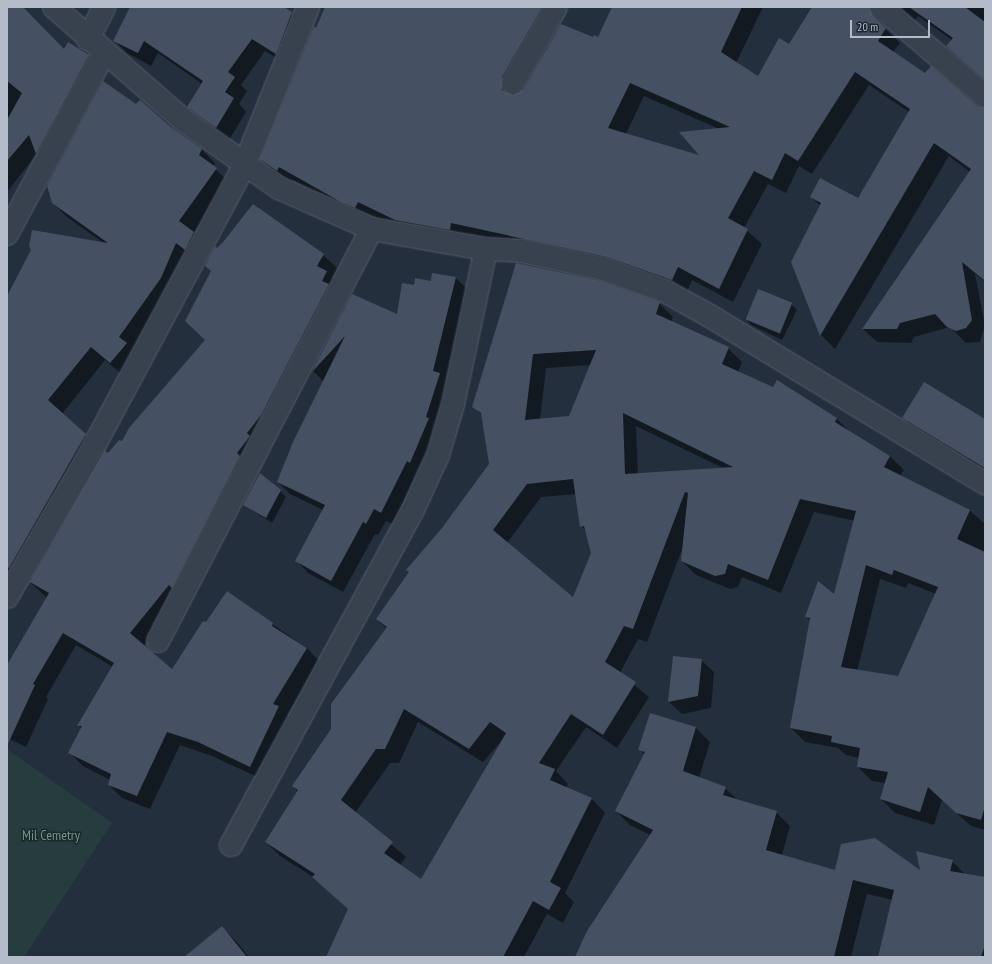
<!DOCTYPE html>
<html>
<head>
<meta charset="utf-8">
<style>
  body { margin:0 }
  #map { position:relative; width:992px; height:964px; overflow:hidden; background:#242f3e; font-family:"PT Sans Narrow",sans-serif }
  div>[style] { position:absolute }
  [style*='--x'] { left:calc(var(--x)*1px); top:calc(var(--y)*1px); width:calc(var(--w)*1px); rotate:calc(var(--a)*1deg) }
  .green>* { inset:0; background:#263c3f }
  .shadow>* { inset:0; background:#0007 }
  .building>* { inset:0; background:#455162; transform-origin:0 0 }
  .roads { filter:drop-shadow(0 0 1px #565f6c) drop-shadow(0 0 1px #565f6c) }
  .minor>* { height:22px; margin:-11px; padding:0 11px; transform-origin:11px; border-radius:11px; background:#38414e }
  span { translate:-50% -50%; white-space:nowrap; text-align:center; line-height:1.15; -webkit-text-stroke:3px #1d2633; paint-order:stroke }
  .park-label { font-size:14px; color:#6b9a76 }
  .frame { position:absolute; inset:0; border:8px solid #b4bcc9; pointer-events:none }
  .scale { position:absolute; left:850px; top:20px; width:80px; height:18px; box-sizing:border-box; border:2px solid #b4bcc9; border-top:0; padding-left:5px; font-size:12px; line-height:14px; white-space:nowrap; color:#b4bcc9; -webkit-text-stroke:3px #1d2633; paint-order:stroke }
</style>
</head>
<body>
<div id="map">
  <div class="green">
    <i style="clip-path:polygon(7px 749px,112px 823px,24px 957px,7px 957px)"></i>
  </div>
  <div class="shadow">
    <i style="clip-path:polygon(7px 7px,22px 7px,64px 50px,88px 56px,102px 70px,7px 192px)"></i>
    <i style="clip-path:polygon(131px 7px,287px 7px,285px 9px,305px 26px,289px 66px,265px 51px,241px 85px,247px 91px,239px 104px,246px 112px,229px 140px,188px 106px,202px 84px,158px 53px,151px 66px,127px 53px,114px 40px)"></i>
    <i style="clip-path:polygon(evenodd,326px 7px,570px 7px,559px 15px,515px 96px,593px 39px,598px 38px,613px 7px,763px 7px,736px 63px,758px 77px,789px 45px,813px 7px,985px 7px,985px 80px,947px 46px,952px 40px,918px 16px,915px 20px,898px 8px,882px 19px,885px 29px,900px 43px,893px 52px,985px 131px,985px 282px,975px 274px,985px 325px,980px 342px,966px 343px,950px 327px,914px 337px,911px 343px,877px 342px,863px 329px,970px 172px,949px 156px,835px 349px,821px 335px,792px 262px,821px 206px,811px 197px,858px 200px,909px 112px,869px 85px,812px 174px,799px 166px,786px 193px,768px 184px,744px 228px,762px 244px,733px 302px,692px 280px,686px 294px,410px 234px,372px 216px,369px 221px,354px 214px,293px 180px,291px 184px,275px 173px,261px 159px,326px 7px,644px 96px,719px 129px,702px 156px,626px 134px,644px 96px)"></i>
    <i style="clip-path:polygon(171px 129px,202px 150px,215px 163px,213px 167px,230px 183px,194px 233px,208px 247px,133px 350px,140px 358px,124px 376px,105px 360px,62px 414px,99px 449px,7px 602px,7px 298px,105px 244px,67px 217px,53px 203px)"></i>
    <i style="clip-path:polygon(218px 249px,323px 255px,337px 268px,332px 278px,340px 286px,183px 598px,143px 646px,172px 670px,227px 593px,307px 648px,320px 662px,287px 716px,292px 721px,264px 780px,212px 756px,180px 745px,150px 809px,122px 798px,109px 785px,110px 780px,83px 766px,69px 752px,82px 729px,79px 726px,113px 667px,76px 645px,46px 697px,48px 699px,26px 747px,7px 738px,7px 668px,47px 598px,31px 583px,106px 452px,108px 454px,122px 442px,206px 340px,212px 272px)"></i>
    <i style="clip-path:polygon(evenodd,517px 264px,659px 303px,673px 317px,671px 322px,728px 348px,742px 362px,738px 372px,836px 418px,851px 433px,890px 456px,904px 470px,900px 476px,970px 511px,985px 524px,985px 830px,971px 826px,942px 800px,934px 825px,895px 813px,881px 799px,886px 783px,872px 781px,858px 767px,859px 758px,846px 755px,838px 748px,805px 742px,791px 728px,810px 621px,806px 616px,834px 596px,855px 521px,814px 512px,781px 593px,742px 577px,738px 587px,730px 589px,696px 575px,682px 561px,683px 547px,647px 642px,638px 639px,620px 673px,649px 697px,617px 748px,586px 727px,556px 771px,568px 784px,566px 788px,592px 799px,605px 813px,565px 893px,574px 902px,563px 923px,547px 914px,524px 957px,327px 957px,349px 910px,313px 877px,280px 856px,266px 842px,298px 792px,293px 786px,332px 730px,387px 629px,377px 619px,490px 464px,482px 415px,474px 407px,517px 264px,591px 365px,570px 417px,540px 420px,546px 368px,591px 365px,517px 264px,636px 426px,723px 468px,638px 474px,636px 426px,517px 264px,576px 494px,581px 526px,587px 532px,592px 553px,574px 599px,507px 543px,541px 497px,576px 494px,517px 264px,880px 579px,906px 588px,908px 583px,936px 594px,899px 677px,857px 671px,880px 579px,517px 264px,418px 722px,483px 762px,502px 740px,421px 881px,400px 865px,406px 857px,355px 813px,390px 763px,399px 763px,418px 722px)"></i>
    <i style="clip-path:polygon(433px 275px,456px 278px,468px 290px,446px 381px,451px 386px,438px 429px,393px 524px,386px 521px,378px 535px,375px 534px,343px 592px,308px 573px,296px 560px,323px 510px,290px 494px,278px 482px,324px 382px,313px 371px,353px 295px,398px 315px,415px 286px,432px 282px)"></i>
    <i style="clip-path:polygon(791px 304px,797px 310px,782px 340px,751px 325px,745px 318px)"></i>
    <i style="clip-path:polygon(903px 418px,985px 421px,985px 473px,917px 432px)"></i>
    <i style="clip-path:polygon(280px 491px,286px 497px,272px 523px,244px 505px)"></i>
    <i style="clip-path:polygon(701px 660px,714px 672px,711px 708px,682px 714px,669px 702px)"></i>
    <i style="clip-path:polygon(650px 714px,696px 728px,710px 742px,699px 778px,725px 788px,738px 800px,776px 812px,790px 826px,782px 855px,836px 871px,922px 872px,952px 861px,966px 875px,985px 878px,985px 957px,879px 957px,893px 900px,867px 894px,851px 957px,576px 957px,650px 835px,630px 825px,616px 811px,645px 755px,640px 749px)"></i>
    <i style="clip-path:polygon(222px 928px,236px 941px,249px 957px,205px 957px)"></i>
  </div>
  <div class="building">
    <i style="clip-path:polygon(7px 7px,23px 7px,64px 49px,68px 42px,89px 55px,36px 154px,29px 135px,7px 161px,7px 120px,22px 93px,7px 81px)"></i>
    <i style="clip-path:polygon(130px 7px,284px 7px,292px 12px,276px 54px,252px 39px,228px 72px,235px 77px,225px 92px,234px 98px,216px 128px,187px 107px,203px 81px,144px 41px,138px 53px,113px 41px)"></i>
    <i style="clip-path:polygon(evenodd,325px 7px,542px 7px,502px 77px,502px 90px,513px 95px,524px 89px,561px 24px,593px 37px,594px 35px,598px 37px,612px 7px,742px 7px,721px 52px,758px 76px,779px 38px,789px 44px,812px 7px,869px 7px,873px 16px,886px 28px,878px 41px,925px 73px,931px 66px,977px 106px,985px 108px,985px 281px,962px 262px,972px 320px,966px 328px,956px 331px,947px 327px,935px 314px,900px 323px,897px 329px,862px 329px,971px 169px,934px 143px,820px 336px,791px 262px,821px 203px,810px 197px,820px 178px,858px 198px,910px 109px,855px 72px,798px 161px,785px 153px,772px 180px,754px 171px,728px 218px,748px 229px,719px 289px,678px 267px,672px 280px,607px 257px,451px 223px,450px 230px,395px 220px,358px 202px,355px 208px,339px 201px,279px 167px,277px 171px,260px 159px,314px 26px,316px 28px,325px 7px,630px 83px,730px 127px,679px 132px,699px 155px,608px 128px,630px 83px)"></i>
    <i style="clip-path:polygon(909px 7px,965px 7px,985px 22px,985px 80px,946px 46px,953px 38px)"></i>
    <i style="clip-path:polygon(103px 81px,136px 104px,140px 100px,172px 128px,202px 149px,199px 155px,217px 168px,179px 221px,194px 232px,185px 250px,176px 243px,161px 278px,119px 337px,127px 343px,110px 363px,91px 347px,48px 400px,86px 434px,9px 568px,7px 567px,7px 296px,31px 250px,29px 246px,32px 230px,108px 243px,52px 203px,47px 186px)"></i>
    <i style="clip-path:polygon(253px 204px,324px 254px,317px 266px,327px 271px,322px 281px,329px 284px,261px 415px,247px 433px,250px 436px,237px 453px,240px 456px,172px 588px,169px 585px,130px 633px,172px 669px,203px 621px,206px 622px,227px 591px,273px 623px,272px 626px,307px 648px,273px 704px,279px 706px,250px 767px,198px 742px,167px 732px,137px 796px,108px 785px,111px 774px,68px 753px,82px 726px,77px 726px,114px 663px,63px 633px,33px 684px,35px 685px,7px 746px,7px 665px,49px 593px,30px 582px,105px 451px,108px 453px,119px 440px,122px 441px,129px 428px,205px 340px,185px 321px,211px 271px,205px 266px,215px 246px,217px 248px,224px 241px)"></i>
    <i style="clip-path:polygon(evenodd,516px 263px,601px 281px,660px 302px,656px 314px,729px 347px,722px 364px,773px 387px,777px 380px,837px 418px,835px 422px,890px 456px,884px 467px,970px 510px,957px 539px,985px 552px,985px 806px,981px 820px,956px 813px,928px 787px,920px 812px,880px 799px,888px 772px,857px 767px,860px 748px,831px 742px,832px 736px,790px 728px,810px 618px,805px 617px,818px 581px,834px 594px,856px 511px,800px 499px,768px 580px,728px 564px,725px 574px,715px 576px,681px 561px,688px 493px,685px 492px,633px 629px,624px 626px,605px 662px,636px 682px,603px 735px,571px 714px,539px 763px,555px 769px,550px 780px,592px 798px,550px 882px,561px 888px,549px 910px,533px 901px,503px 957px,326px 957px,348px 909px,312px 877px,315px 874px,265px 842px,298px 790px,292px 786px,331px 729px,331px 704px,387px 627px,376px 619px,409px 572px,406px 570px,442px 528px,489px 464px,481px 413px,472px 407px,516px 263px,596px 350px,569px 416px,525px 420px,533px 354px,596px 350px,516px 263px,623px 413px,733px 467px,625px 474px,623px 413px,516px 263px,573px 479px,580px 527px,584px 526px,591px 553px,573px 597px,493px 530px,527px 484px,573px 479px,516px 263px,866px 565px,892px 575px,894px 570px,938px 587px,898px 676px,841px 667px,866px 565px,516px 263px,404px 709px,469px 749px,490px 722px,506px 733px,421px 879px,384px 853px,393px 842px,341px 800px,376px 749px,385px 749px,404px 709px)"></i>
    <i style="clip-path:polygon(432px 273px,456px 277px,433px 371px,440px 373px,426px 417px,429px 418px,410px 463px,407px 461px,381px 513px,374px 509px,366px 524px,363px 522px,331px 581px,295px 561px,325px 505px,277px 482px,293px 442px,345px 336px,312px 372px,352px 294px,397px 314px,402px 283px,414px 285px,415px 278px,431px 281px)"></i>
    <i style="left:758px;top:289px;width:37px;height:33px;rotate:22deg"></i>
    <i style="clip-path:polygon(924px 382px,985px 419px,985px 468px,902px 418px)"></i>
    <i style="clip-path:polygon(260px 473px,281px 490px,266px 518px,243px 505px)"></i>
    <i style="clip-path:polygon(673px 656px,702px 659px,698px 696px,668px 702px)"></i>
    <i style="clip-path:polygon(650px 713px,696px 727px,683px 771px,726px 787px,723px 795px,777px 811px,766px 850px,835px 870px,841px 844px,875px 838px,920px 870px,916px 851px,953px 860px,950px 871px,985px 877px,985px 945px,981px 957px,878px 957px,894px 890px,853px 880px,834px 957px,575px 957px,587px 931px,653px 830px,615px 811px,645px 752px,638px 750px)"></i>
    <i style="clip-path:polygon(222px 926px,247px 957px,184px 957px)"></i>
  </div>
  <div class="roads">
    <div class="minor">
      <i style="--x:54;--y:7;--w:171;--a:41.2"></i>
      <i style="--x:183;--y:120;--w:118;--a:35.3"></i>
      <i style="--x:279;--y:188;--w:102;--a:23.8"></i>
      <i style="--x:372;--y:229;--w:116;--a:10"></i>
      <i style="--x:486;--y:249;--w:36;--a:3"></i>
      <i style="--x:522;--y:251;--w:84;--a:12.4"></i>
      <i style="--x:604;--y:269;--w:65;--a:19.8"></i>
      <i style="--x:665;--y:291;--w:57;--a:29.2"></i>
      <i style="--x:715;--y:319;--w:316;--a:31.3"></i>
      <i style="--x:881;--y:7;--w:137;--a:40.6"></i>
      <i style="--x:88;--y:39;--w:36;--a:-63"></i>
      <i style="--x:513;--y:83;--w:87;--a:-60.5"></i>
      <i style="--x:7;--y:234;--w:205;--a:-61.8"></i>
      <i style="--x:7;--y:597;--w:162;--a:-59.9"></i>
      <i style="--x:88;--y:457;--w:332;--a:-61.8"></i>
      <i style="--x:245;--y:164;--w:169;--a:-68.1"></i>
      <i style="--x:158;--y:641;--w:464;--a:-62.6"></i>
      <i style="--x:231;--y:845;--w:379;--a:-61.5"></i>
      <i style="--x:412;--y:512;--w:63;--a:-65.5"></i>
      <i style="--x:438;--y:455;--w:53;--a:-73.6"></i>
      <i style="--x:453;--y:404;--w:158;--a:-78"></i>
    </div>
  </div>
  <div class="park-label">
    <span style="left:51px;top:835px">Mil Cemetry</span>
  </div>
  <div class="frame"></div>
  <div class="scale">20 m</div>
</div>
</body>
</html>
